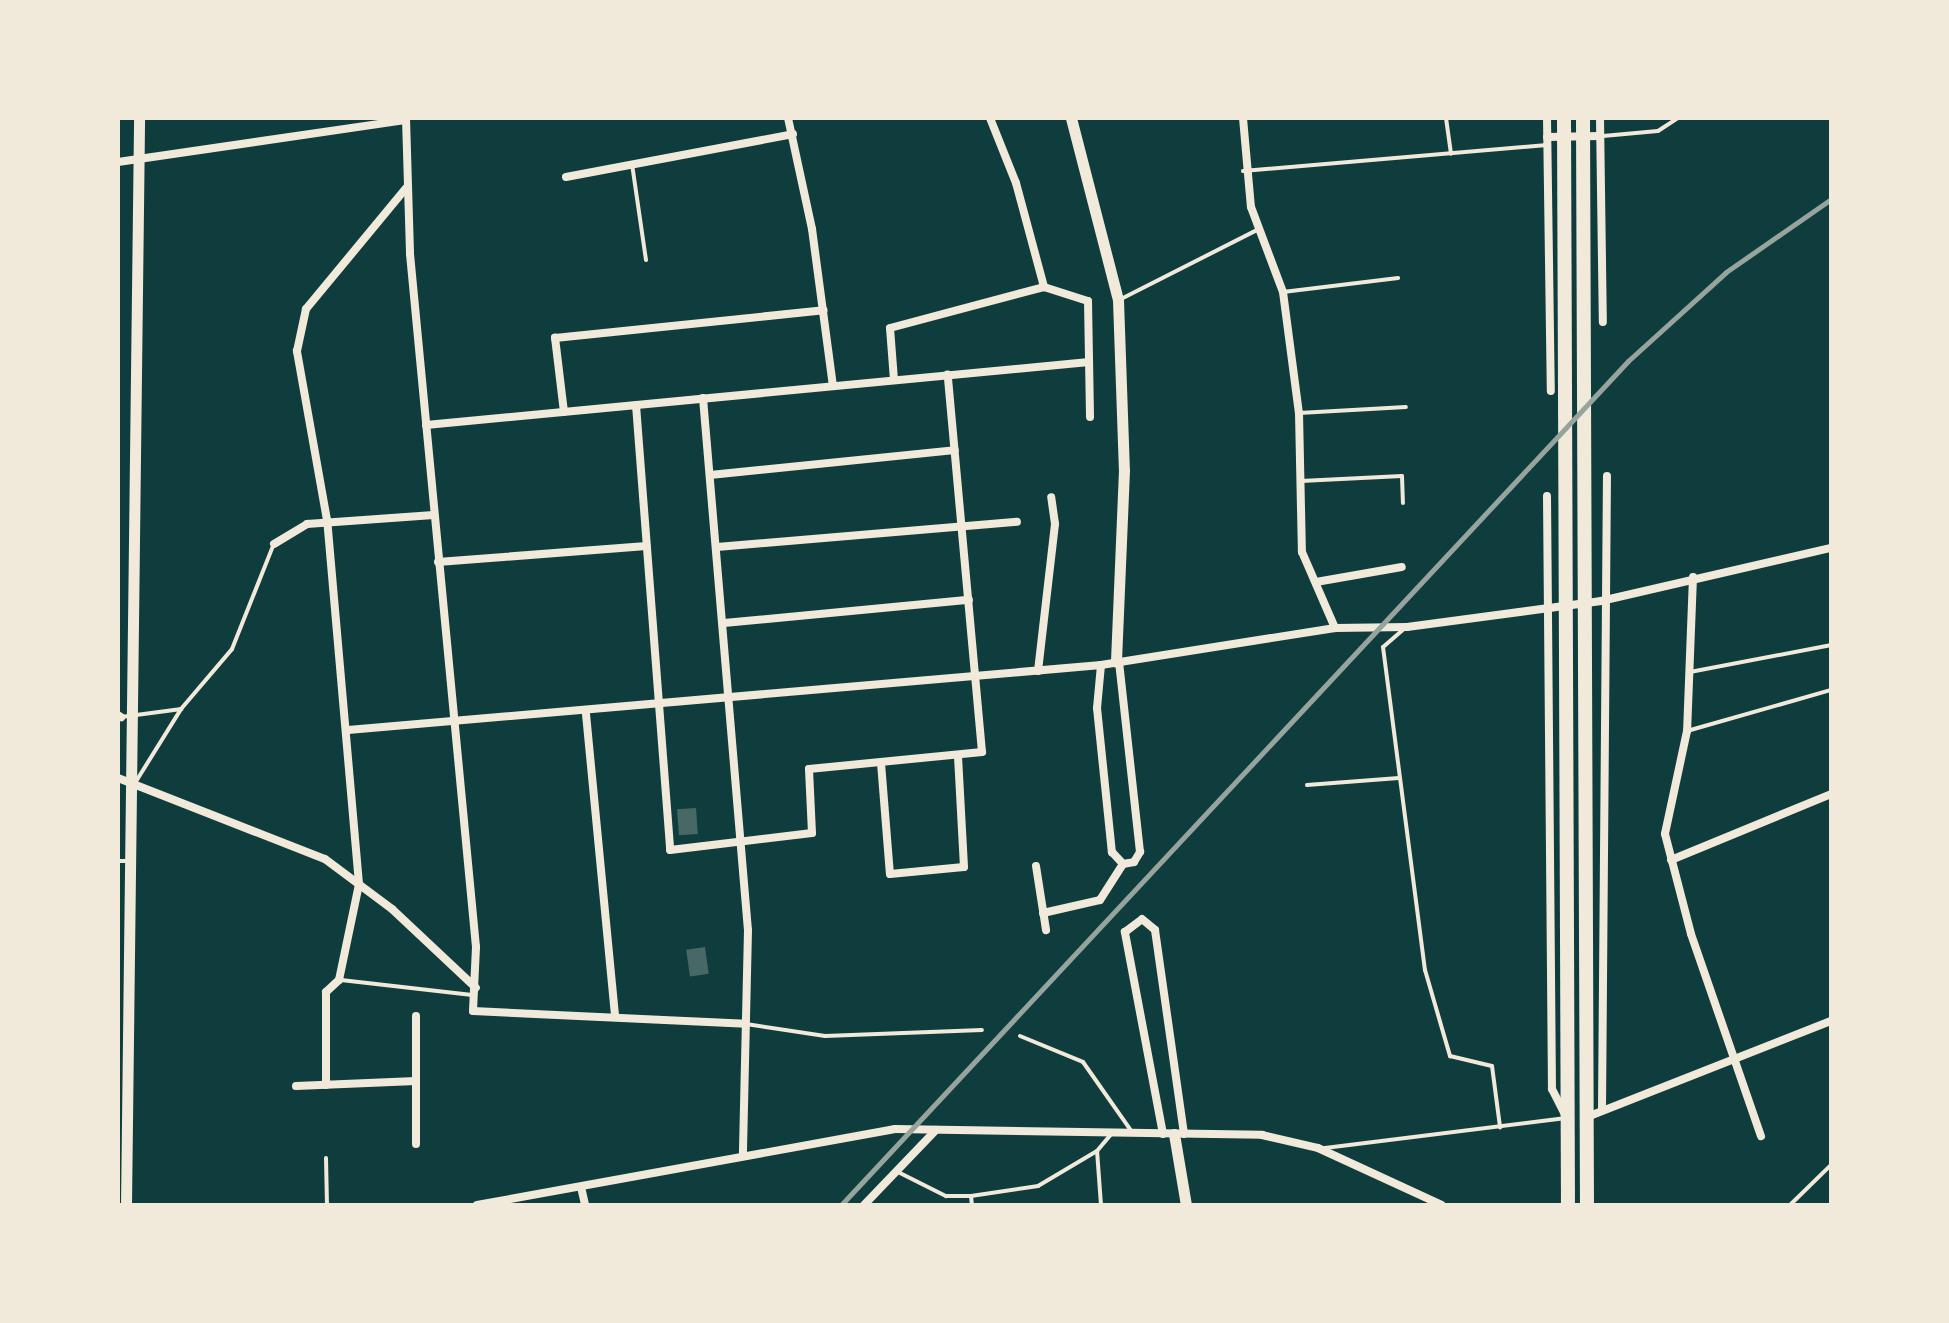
<!DOCTYPE html>
<html>
<head>
<meta charset="utf-8">
<style>
  body { margin:0 }
  #map { position:relative; width:1949px; height:1323px; overflow:hidden; background:#0f3d3e; font-family:"Exo 2",sans-serif }
  div>[style] { position:absolute }
  [style*='--x'] { left:calc(var(--x)*1px); top:calc(var(--y)*1px); width:calc(var(--w)*1px); rotate:calc(var(--a)*1deg) }
  .building>* { inset:0; background:#486865; transform-origin:0 0 }
  .service>* { height:4px; margin:-2px; padding:0 2px; transform-origin:2px; border-radius:2px; background:#f1e9da }
  .minor>* { height:8px; margin:-4px; padding:0 4px; transform-origin:4px; border-radius:4px; background:#f1e9da }
  .tertiary>* { height:11px; margin:-5.5px; padding:0 5.5px; transform-origin:5.5px; border-radius:5.5px; background:#f1e9da }
  .primary>* { height:14px; margin:-7px; padding:0 7px; transform-origin:7px; border-radius:7px; background:#f1e9da }
  .rail>* { height:5px; margin:-2.5px; padding:0 2.5px; transform-origin:2.5px; border-radius:2.5px; background:#97a49c }
  span { translate:-50% -50%; white-space:nowrap; text-align:center; line-height:1.15; -webkit-text-stroke:6px #f1e9da; paint-order:stroke }
  .frame { position:absolute; inset:0; border:120px solid #f1e9da; pointer-events:none }
</style>
</head>
<body>
<div id="map">
  <div class="building">
    <i style="left:696px;top:808px;width:26px;height:19px;rotate:86deg"></i>
    <i style="left:705px;top:947px;width:27px;height:19px;rotate:82deg"></i>
  </div>
  <div class="service">
    <i style="--x:1446;--y:118;--w:36;--a:82"></i>
    <i style="--x:1603;--y:136;--w:55;--a:-5.2"></i>
    <i style="--x:1658;--y:131;--w:24;--a:-33"></i>
    <i style="--x:632;--y:164;--w:97;--a:81.7"></i>
    <i style="--x:1243;--y:171;--w:305;--a:-4.9"></i>
    <i style="--x:1283;--y:292;--w:116;--a:-6.9"></i>
    <i style="--x:1121;--y:299;--w:155;--a:-26.9"></i>
    <i style="--x:1299;--y:413;--w:107;--a:-3.2"></i>
    <i style="--x:1301;--y:481;--w:101;--a:-2.8"></i>
    <i style="--x:1402;--y:476;--w:27;--a:88"></i>
    <i style="--x:1405;--y:628;--w:29;--a:139"></i>
    <i style="--x:1383;--y:647;--w:326;--a:82.6"></i>
    <i style="--x:1425;--y:970;--w:90;--a:73.8"></i>
    <i style="--x:1450;--y:1056;--w:43;--a:13.4"></i>
    <i style="--x:1492;--y:1066;--w:62;--a:82.5"></i>
    <i style="--x:1690;--y:672;--w:144;--a:-10.8"></i>
    <i style="--x:121;--y:717;--w:61;--a:-7.6"></i>
    <i style="--x:181;--y:709;--w:79;--a:-49.6"></i>
    <i style="--x:232;--y:649;--w:111;--a:-68.3"></i>
    <i style="--x:1687;--y:731;--w:150;--a:-15.9"></i>
    <i style="--x:135;--y:783;--w:87;--a:-58.1"></i>
    <i style="--x:1307;--y:785;--w:92;--a:-4.4"></i>
    <i style="--x:118;--y:861;--w:12;--a:0"></i>
    <i style="--x:341;--y:980;--w:132;--a:6.5"></i>
    <i style="--x:746;--y:1024;--w:80;--a:8.6"></i>
    <i style="--x:825;--y:1036;--w:157;--a:-2.2"></i>
    <i style="--x:1020;--y:1036;--w:68;--a:22.4"></i>
    <i style="--x:1083;--y:1062;--w:85;--a:55"></i>
    <i style="--x:1325;--y:1148;--w:243;--a:-7.1"></i>
    <i style="--x:326;--y:1158;--w:47;--a:88.8"></i>
    <i style="--x:898;--y:1172;--w:54;--a:26.6"></i>
    <i style="--x:946;--y:1196;--w:25;--a:0"></i>
    <i style="--x:971;--y:1196;--w:68;--a:-8.5"></i>
    <i style="--x:1038;--y:1186;--w:69;--a:-30.7"></i>
    <i style="--x:971;--y:1196;--w:9;--a:84"></i>
    <i style="--x:1101;--y:1205;--w:54;--a:-94.2"></i>
    <i style="--x:1097;--y:1151;--w:23;--a:-50"></i>
    <i style="--x:1790;--y:1205;--w:57;--a:-44.3"></i>
  </div>
  <div class="minor">
    <i style="--x:406;--y:118;--w:136;--a:88.3"></i>
    <i style="--x:410;--y:254;--w:696;--a:84.56"></i>
    <i style="--x:476;--y:947;--w:64;--a:92.7"></i>
    <i style="--x:473;--y:1011;--w:273;--a:2.7"></i>
    <i style="--x:788;--y:118;--w:114;--a:77.8"></i>
    <i style="--x:812;--y:229;--w:158;--a:82.4"></i>
    <i style="--x:990;--y:118;--w:70;--a:68.2"></i>
    <i style="--x:1016;--y:183;--w:108;--a:74.9"></i>
    <i style="--x:1044;--y:287;--w:46;--a:17.7"></i>
    <i style="--x:1088;--y:301;--w:116;--a:89"></i>
    <i style="--x:1243;--y:118;--w:89;--a:84.9"></i>
    <i style="--x:1251;--y:207;--w:91;--a:69.4"></i>
    <i style="--x:1283;--y:292;--w:122;--a:82.5"></i>
    <i style="--x:1299;--y:413;--w:139;--a:88.8"></i>
    <i style="--x:1302;--y:552;--w:83;--a:66.5"></i>
    <i style="--x:1547;--y:118;--w:273;--a:89.2"></i>
    <i style="--x:1600;--y:118;--w:204;--a:89.2"></i>
    <i style="--x:1547;--y:137;--w:53;--a:-1.1"></i>
    <i style="--x:118;--y:162;--w:290;--a:-8.3"></i>
    <i style="--x:566;--y:177;--w:231;--a:-10.7"></i>
    <i style="--x:894;--y:380;--w:52;--a:-94.4"></i>
    <i style="--x:890;--y:328;--w:159;--a:-14.9"></i>
    <i style="--x:703;--y:398;--w:534;--a:85.17"></i>
    <i style="--x:748;--y:930;--w:226;--a:91.3"></i>
    <i style="--x:636;--y:405;--w:446;--a:85.6"></i>
    <i style="--x:670;--y:850;--w:143;--a:-6.8"></i>
    <i style="--x:812;--y:833;--w:64;--a:-92.7"></i>
    <i style="--x:809;--y:769;--w:174;--a:-5.6"></i>
    <i style="--x:982;--y:752;--w:379;--a:-95.2"></i>
    <i style="--x:564;--y:412;--w:75;--a:-96.9"></i>
    <i style="--x:555;--y:338;--w:270;--a:-5.9"></i>
    <i style="--x:426;--y:425;--w:666;--a:-5.43"></i>
    <i style="--x:710;--y:475;--w:246;--a:-5.8"></i>
    <i style="--x:1547;--y:496;--w:593;--a:89.52"></i>
    <i style="--x:1552;--y:1089;--w:33;--a:63"></i>
    <i style="--x:274;--y:544;--w:39;--a:-31"></i>
    <i style="--x:307;--y:524;--w:127;--a:-4.1"></i>
    <i style="--x:717;--y:547;--w:301;--a:-4.8"></i>
    <i style="--x:438;--y:562;--w:209;--a:-4.4"></i>
    <i style="--x:1693;--y:577;--w:154;--a:92.2"></i>
    <i style="--x:1687;--y:731;--w:105;--a:102.1"></i>
    <i style="--x:1665;--y:834;--w:103;--a:75.4"></i>
    <i style="--x:1691;--y:934;--w:214;--a:70.9"></i>
    <i style="--x:1316;--y:582;--w:87;--a:-9.9"></i>
    <i style="--x:724;--y:623;--w:246;--a:-5.4"></i>
    <i style="--x:1101;--y:665;--w:43;--a:95.3"></i>
    <i style="--x:1097;--y:708;--w:145;--a:84.1"></i>
    <i style="--x:1112;--y:852;--w:16;--a:47"></i>
    <i style="--x:1123;--y:864;--w:11;--a:-10"></i>
    <i style="--x:1134;--y:862;--w:12;--a:-59"></i>
    <i style="--x:1140;--y:852;--w:191;--a:-96.3"></i>
    <i style="--x:1038;--y:671;--w:148;--a:-83.4"></i>
    <i style="--x:1055;--y:524;--w:27;--a:-98"></i>
    <i style="--x:586;--y:714;--w:303;--a:84.5"></i>
    <i style="--x:118;--y:715;--w:4;--a:34"></i>
    <i style="--x:348;--y:730;--w:756;--a:-4.93"></i>
    <i style="--x:1101;--y:665;--w:237;--a:-9"></i>
    <i style="--x:1335;--y:628;--w:72;--a:-0.8"></i>
    <i style="--x:1407;--y:627;--w:196;--a:-7.6"></i>
    <i style="--x:1601;--y:601;--w:236;--a:-13"></i>
    <i style="--x:881;--y:763;--w:111;--a:85.4"></i>
    <i style="--x:890;--y:874;--w:74;--a:-5.4"></i>
    <i style="--x:964;--y:867;--w:112;--a:-93.1"></i>
    <i style="--x:118;--y:778;--w:222;--a:21.4"></i>
    <i style="--x:325;--y:859;--w:84;--a:36.7"></i>
    <i style="--x:392;--y:909;--w:115;--a:43.2"></i>
    <i style="--x:1671;--y:860;--w:173;--a:-22.4"></i>
    <i style="--x:1036;--y:866;--w:65;--a:81.1"></i>
    <i style="--x:1043;--y:913;--w:58;--a:-12.8"></i>
    <i style="--x:1100;--y:900;--w:43;--a:-57.4"></i>
    <i style="--x:416;--y:1016;--w:128;--a:90"></i>
    <i style="--x:326;--y:1085;--w:93;--a:-90"></i>
    <i style="--x:326;--y:992;--w:18;--a:-43"></i>
    <i style="--x:339;--y:980;--w:98;--a:-78.2"></i>
    <i style="--x:359;--y:884;--w:365;--a:-95"></i>
    <i style="--x:327;--y:520;--w:172;--a:-100.1"></i>
    <i style="--x:297;--y:351;--w:43;--a:-77.9"></i>
    <i style="--x:306;--y:309;--w:157;--a:-50.4"></i>
    <i style="--x:296;--y:1086;--w:120;--a:-2.4"></i>
    <i style="--x:1602;--y:1109;--w:633;--a:-89.55"></i>
    <i style="--x:1587;--y:1117;--w:262;--a:-21.5"></i>
    <i style="--x:1163;--y:1134;--w:206;--a:-100.7"></i>
    <i style="--x:1125;--y:932;--w:21;--a:-37"></i>
    <i style="--x:1142;--y:919;--w:17;--a:40"></i>
    <i style="--x:1155;--y:930;--w:206;--a:81.9"></i>
    <i style="--x:581;--y:1187;--w:18;--a:77"></i>
    <i style="--x:477;--y:1205;--w:425;--a:-10.3"></i>
    <i style="--x:895;--y:1129;--w:367;--a:0.9"></i>
    <i style="--x:1262;--y:1135;--w:57;--a:13.1"></i>
    <i style="--x:1318;--y:1148;--w:136;--a:24.7"></i>
    <i style="--x:864;--y:1205;--w:104;--a:-46.2"></i>
  </div>
  <div class="tertiary">
    <i style="--x:1071;--y:118;--w:188;--a:75.5"></i>
    <i style="--x:1118;--y:300;--w:170;--a:88"></i>
    <i style="--x:1124;--y:470;--w:192;--a:92.4"></i>
    <i style="--x:1174;--y:1134;--w:72;--a:80.4"></i>
    <i style="--x:126;--y:1205;--w:1087;--a:-89.31"></i>
  </div>
  <div class="primary">
    <i style="--x:1564;--y:118;--w:1087;--a:89.79"></i>
    <i style="--x:1583;--y:118;--w:1087;--a:89.79"></i>
  </div>
  <div class="rail">
    <i style="--x:841;--y:1205;--w:1154;--a:-47"></i>
    <i style="--x:1628;--y:361;--w:132;--a:-42.2"></i>
    <i style="--x:1726;--y:272;--w:128;--a:-34.8"></i>
  </div>
  <div class="frame"></div>
</div>
</body>
</html>
